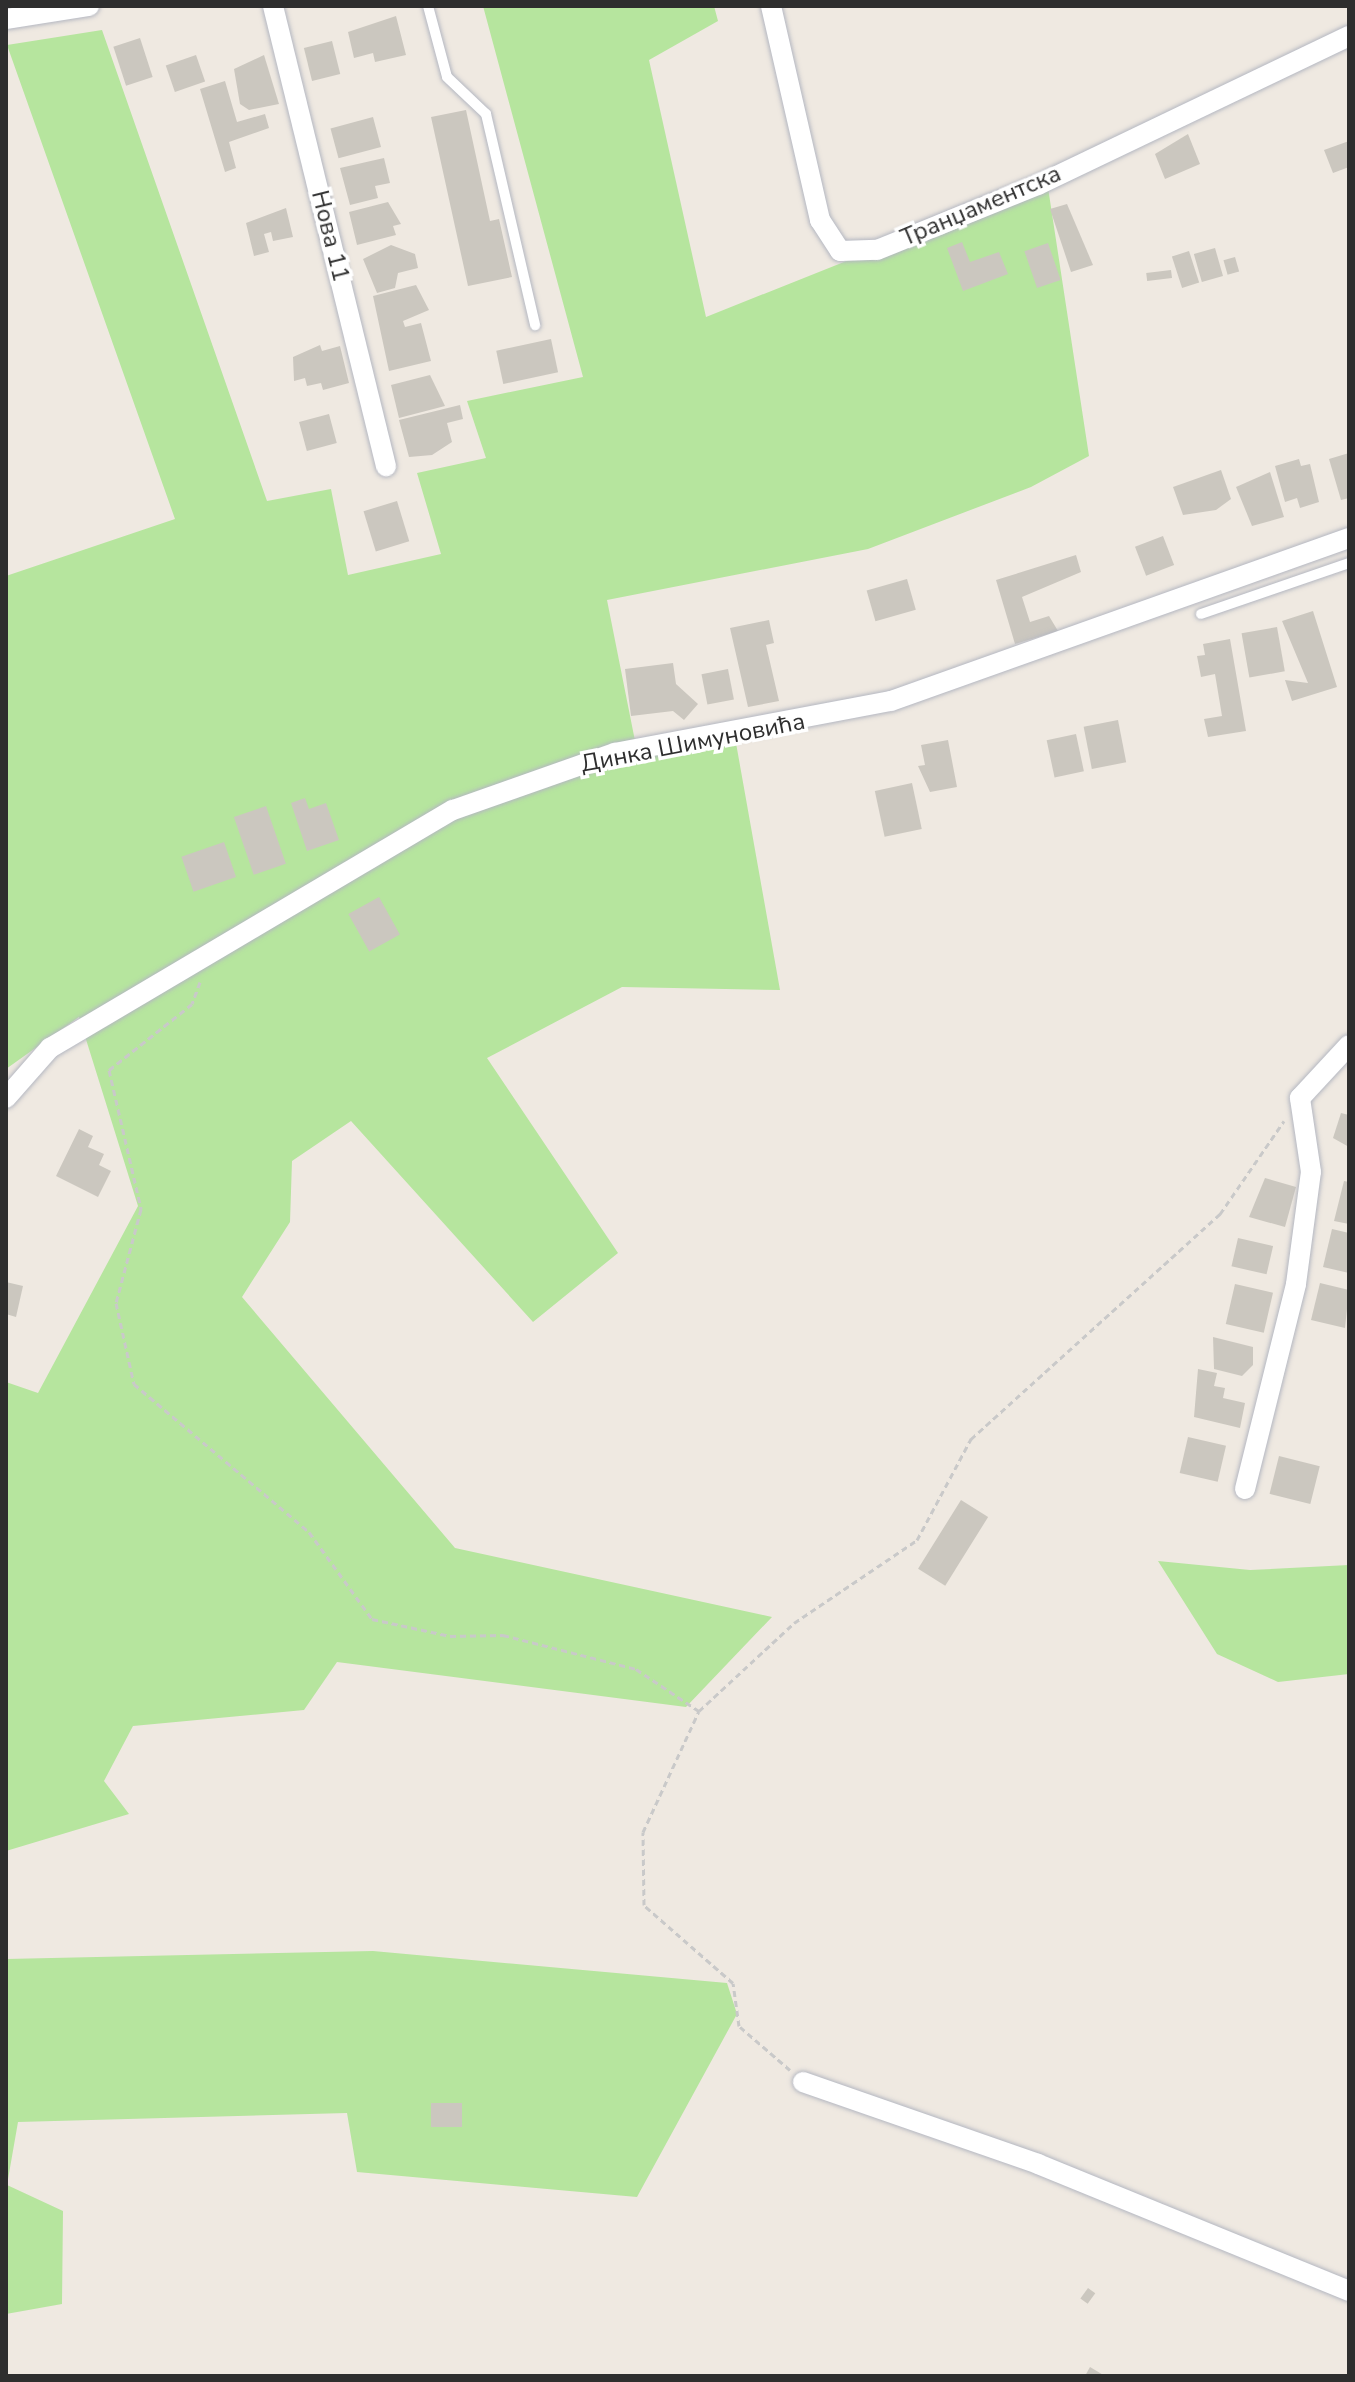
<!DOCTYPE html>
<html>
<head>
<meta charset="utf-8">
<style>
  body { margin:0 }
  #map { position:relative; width:1355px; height:2382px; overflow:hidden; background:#efe9e1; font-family:"Nunito Sans",sans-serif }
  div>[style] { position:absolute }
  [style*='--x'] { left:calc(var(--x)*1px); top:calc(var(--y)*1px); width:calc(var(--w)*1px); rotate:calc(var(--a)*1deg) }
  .green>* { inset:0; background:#b6e59e }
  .building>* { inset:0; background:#cbc7bf; transform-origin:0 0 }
  .path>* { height:3px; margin-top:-1.5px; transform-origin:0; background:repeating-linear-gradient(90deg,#c9c9c9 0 6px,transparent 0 10px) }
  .roads { filter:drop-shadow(0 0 2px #b4b7c1) drop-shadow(0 0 2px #b4b7c1) }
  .lane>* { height:10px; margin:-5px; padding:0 5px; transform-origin:5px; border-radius:5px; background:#fff }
  .street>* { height:20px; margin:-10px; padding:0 10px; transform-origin:10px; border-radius:10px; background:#fff }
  span { translate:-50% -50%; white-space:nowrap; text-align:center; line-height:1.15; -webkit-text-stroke:7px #fff; paint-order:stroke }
  .street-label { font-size:24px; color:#2e2e2e }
  .frame { position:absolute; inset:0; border:8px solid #2e2e2e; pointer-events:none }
</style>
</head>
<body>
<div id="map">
  <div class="green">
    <i style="clip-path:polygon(483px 6px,714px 6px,718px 21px,649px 60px,706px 317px,1047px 181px,1089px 456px,1031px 487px,868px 549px,607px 600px,638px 756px,736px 743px,780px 990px,622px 987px,487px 1058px,618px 1253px,533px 1322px,351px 1121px,292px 1161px,290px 1222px,242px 1297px,455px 1548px,772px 1617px,686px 1707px,337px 1662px,304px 1710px,133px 1726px,104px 1781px,129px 1814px,6px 1851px,6px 1382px,38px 1393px,138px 1206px,79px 1017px,6px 1069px,6px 576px,175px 519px,7px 45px,102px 30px,267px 501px,331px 489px,348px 575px,441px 554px,417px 473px,486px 458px,467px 401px,583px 377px)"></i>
    <i style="clip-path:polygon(1158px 1561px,1250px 1570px,1349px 1565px,1349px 1674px,1278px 1682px,1217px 1654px)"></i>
    <i style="clip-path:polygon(373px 1951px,727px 1983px,737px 2014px,637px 2197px,357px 2172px,347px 2113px,18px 2122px,7px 2185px,63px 2211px,62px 2304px,6px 2314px,6px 1959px)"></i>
  </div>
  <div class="building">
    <i style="clip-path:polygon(396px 16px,406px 55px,375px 62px,373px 53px,354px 58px,348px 32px)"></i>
    <i style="left:140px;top:38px;width:41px;height:28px;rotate:72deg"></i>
    <i style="left:332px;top:41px;width:34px;height:29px;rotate:76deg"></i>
    <i style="left:196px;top:55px;width:28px;height:32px;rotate:71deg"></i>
    <i style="clip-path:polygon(264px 55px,279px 104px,249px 110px,240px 104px,234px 69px)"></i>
    <i style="clip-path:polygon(225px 81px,237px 122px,265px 114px,269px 128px,229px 142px,236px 168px,225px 172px,200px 89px)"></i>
    <i style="clip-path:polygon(466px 110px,490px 221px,499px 219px,512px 277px,468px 286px,431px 117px)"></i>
    <i style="left:373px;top:117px;width:31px;height:44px;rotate:75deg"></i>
    <i style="clip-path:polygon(1188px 134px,1200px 164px,1165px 179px,1155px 154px)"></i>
    <i style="clip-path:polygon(1349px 141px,1349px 167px,1333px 173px,1324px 150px)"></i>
    <i style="clip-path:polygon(384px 158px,390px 183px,375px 186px,378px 198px,350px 205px,340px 168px)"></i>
    <i style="clip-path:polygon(388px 202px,401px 224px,393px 226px,396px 235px,357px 245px,349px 212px)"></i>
    <i style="clip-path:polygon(1067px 204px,1093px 265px,1071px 272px,1050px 209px)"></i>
    <i style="clip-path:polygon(286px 208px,293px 237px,273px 241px,271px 232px,264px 234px,269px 252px,254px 256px,246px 223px)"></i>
    <i style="clip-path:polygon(962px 242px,970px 262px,999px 252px,1008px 274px,963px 291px,947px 248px)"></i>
    <i style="left:1048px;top:243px;width:39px;height:25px;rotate:71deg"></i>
    <i style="clip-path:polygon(391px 245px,415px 254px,418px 268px,398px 273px,395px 288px,377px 293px,363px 259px)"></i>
    <i style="left:1215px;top:248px;width:29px;height:22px;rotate:74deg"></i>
    <i style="left:1189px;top:251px;width:33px;height:18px;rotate:72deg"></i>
    <i style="left:1235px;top:257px;width:15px;height:12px;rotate:74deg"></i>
    <i style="left:1171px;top:270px;width:8px;height:25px;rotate:83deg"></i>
    <i style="clip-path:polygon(416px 285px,429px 310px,403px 321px,405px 327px,421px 323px,431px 361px,389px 371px,373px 296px)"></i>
    <i style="left:551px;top:339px;width:34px;height:56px;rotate:78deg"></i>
    <i style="clip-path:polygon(320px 345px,322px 351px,340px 346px,349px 383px,323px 390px,321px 383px,307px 386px,305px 378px,294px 381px,293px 357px)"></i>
    <i style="clip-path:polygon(430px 375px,445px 406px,399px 418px,391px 385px)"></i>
    <i style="clip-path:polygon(460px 405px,463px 419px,447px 423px,452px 442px,432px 455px,409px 457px,399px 420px)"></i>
    <i style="left:329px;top:414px;width:30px;height:31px;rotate:75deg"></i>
    <i style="clip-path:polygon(1349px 453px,1349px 498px,1341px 500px,1329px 459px)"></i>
    <i style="clip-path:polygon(1299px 459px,1301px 466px,1310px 464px,1319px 502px,1300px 508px,1297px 498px,1285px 502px,1275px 466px)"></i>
    <i style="clip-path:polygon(1221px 470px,1231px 499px,1216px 510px,1183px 515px,1173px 487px)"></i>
    <i style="clip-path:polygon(1270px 472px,1284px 517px,1252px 526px,1236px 487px)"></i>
    <i style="left:397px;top:501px;width:42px;height:35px;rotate:73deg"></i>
    <i style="left:1163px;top:536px;width:31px;height:30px;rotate:69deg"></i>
    <i style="clip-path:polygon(1076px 555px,1081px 572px,1022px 597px,1030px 622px,1049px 616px,1058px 631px,1015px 644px,996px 580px)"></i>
    <i style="left:907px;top:579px;width:32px;height:42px;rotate:74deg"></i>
    <i style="clip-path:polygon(1313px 611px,1337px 687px,1292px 701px,1285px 680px,1308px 683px,1282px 621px)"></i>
    <i style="clip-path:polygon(769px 620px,774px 643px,766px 645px,779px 701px,748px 707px,730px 628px)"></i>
    <i style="left:1277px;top:627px;width:45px;height:36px;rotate:80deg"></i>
    <i style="clip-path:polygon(1230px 639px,1246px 731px,1208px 737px,1204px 719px,1222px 716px,1215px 674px,1201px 677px,1197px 656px,1205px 655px,1203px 644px)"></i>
    <i style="clip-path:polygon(673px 663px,676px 684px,698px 704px,684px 720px,673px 711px,631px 716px,625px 669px)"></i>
    <i style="left:728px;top:669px;width:31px;height:27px;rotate:79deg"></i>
    <i style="left:1118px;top:720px;width:43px;height:35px;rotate:79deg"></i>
    <i style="left:1076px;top:734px;width:38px;height:30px;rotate:78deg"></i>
    <i style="clip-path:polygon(948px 740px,957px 787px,930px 792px,918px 766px,925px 765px,921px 745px)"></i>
    <i style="left:912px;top:783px;width:47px;height:38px;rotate:78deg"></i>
    <i style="clip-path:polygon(305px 798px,309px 809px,326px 803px,339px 840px,307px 851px,291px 803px)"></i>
    <i style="left:266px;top:806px;width:61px;height:34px;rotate:71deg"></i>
    <i style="left:224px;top:842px;width:37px;height:45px;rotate:71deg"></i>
    <i style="left:379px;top:897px;width:43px;height:35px;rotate:61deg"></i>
    <i style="clip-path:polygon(1341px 1113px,1349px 1115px,1349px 1147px,1333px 1138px)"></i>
    <i style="clip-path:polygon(79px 1129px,93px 1136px,88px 1147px,104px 1154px,99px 1165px,111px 1171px,98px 1197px,56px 1176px)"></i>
    <i style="clip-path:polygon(1265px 1178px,1296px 1187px,1285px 1227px,1249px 1217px)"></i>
    <i style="clip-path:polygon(1344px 1181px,1349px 1182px,1349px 1224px,1334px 1221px)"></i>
    <i style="clip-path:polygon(1332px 1229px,1349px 1233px,1349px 1273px,1323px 1267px)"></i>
    <i style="left:1238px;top:1238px;width:36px;height:29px;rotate:13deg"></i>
    <i style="clip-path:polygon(6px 1282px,23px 1286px,16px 1317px,6px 1314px)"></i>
    <i style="clip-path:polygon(1320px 1283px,1349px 1290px,1345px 1328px,1311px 1320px)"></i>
    <i style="left:1235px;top:1284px;width:39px;height:41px;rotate:13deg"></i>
    <i style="clip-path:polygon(1213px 1337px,1253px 1347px,1253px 1365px,1242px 1376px,1214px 1369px)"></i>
    <i style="clip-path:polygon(1198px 1369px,1217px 1373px,1214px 1386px,1225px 1388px,1223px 1398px,1245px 1403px,1240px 1428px,1194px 1417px)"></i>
    <i style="left:1188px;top:1437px;width:39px;height:37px;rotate:13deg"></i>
    <i style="left:1279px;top:1456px;width:42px;height:39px;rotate:14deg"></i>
    <i style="left:961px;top:1500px;width:32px;height:81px;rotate:32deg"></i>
    <i style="left:431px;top:2103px;width:31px;height:24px"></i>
    <i style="left:1088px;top:2288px;width:9px;height:13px;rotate:36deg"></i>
    <i style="clip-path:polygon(1090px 2367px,1105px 2376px,1085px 2376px)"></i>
  </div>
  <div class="path">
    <i style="--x:200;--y:982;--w:23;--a:110"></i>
    <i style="--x:192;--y:1004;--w:106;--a:141.5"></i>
    <i style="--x:109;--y:1070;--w:143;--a:77"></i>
    <i style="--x:141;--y:1209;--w:97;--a:104.9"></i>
    <i style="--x:116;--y:1303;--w:83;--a:77.5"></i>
    <i style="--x:134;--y:1384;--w:229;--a:40.2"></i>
    <i style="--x:309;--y:1532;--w:107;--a:54.1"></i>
    <i style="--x:372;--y:1619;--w:80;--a:12.3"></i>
    <i style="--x:450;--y:1636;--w:53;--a:-1.1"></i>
    <i style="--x:503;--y:1635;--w:137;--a:14.3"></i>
    <i style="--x:636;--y:1669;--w:76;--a:33.7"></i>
    <i style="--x:790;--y:2070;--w:67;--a:-139.2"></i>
    <i style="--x:739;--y:2026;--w:43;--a:-97.9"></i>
    <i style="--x:733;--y:1983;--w:118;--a:-138.8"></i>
    <i style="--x:644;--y:1905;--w:73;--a:-90.8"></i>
    <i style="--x:643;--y:1832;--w:133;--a:-65.2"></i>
    <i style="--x:699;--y:1711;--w:129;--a:-42.8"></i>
    <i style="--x:794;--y:1623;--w:148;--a:-34"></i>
    <i style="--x:917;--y:1540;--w:115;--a:-61.9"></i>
    <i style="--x:971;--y:1439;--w:336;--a:-42.1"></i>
    <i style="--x:1220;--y:1214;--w:113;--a:-55.5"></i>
  </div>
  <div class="roads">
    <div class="lane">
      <i style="--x:428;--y:6;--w:73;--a:75"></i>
      <i style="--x:447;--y:77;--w:54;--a:43.5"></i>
      <i style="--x:486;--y:114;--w:217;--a:76.9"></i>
      <i style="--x:1201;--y:614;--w:157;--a:-19"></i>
    </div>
    <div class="street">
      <i style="--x:273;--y:6;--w:474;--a:76.2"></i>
      <i style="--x:771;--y:6;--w:220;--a:77.1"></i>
      <i style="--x:820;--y:220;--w:37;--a:57"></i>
      <i style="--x:840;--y:251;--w:37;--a:-2"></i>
      <i style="--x:877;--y:250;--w:174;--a:-22"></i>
      <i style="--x:1038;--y:185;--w:345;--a:-25.6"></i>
      <i style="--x:6;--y:19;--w:84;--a:-8.9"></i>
      <i style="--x:6;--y:1098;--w:67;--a:-48.7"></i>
      <i style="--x:50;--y:1048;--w:468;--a:-30.6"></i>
      <i style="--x:453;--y:810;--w:172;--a:-19.4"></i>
      <i style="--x:615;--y:753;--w:281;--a:-10.7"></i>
      <i style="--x:891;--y:701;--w:486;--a:-19.6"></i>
      <i style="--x:1245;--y:1489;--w:211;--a:-76"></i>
      <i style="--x:1296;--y:1284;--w:113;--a:-82.4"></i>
      <i style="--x:1311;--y:1172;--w:75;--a:-98.5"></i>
      <i style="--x:1300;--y:1098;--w:72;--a:-47.2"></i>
      <i style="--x:803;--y:2082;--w:249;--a:19.2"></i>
      <i style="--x:1038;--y:2164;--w:336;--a:22.2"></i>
    </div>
  </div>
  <div class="street-label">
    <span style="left:981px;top:206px;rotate:-23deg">Транџаментска</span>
    <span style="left:330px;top:236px;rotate:76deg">Нова 11</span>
    <span style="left:693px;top:743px;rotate:-11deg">Динка Шимуновића</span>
  </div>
  <div class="frame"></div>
</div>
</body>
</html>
